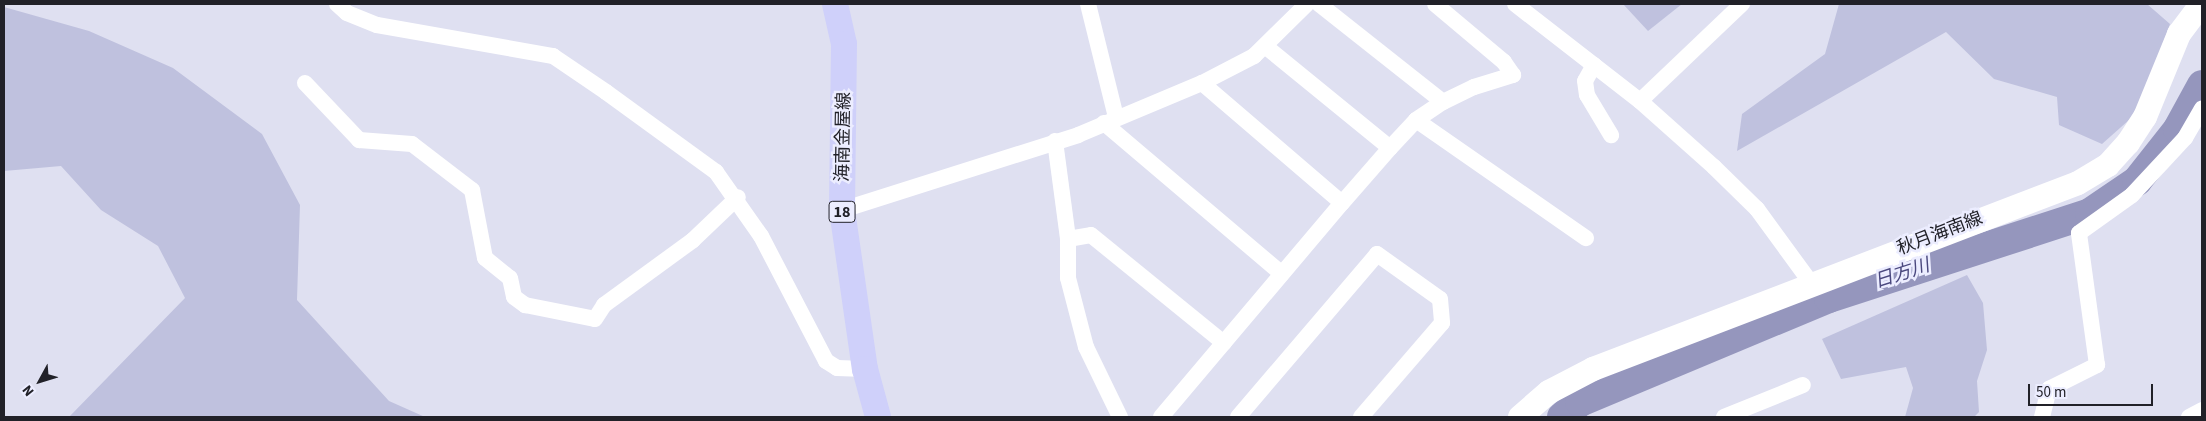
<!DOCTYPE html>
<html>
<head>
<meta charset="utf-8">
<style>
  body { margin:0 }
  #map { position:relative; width:2206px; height:421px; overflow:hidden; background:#dfe0f1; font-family:"Source Sans 3","Noto Sans JP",sans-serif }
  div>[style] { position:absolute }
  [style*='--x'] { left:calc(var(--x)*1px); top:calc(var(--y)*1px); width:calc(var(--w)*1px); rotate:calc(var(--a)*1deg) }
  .green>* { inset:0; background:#bfc1de }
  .river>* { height:30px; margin:-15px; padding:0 15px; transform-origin:15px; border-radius:15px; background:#9596bd }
  .minor>* { height:16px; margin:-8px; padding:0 8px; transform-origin:8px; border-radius:8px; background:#fff }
  .secondary>* { height:24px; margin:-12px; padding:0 12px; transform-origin:12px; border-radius:12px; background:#fff }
  .primary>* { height:26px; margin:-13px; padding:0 13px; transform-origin:13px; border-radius:13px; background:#cfd0fa }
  span { translate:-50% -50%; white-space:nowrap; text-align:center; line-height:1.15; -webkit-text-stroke:5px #ecedff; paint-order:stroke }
  .shield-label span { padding:1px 4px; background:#ecedff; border:1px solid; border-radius:4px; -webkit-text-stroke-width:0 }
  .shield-label { font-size:16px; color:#212128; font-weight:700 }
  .street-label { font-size:18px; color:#212128 }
  .water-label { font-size:19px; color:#4a487e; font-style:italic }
  .frame { position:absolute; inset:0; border:5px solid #212128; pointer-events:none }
  .north { position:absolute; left:15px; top:356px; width:50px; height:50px; -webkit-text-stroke:4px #ecedff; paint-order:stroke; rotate:231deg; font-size:14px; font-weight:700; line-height:20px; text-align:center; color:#212128 }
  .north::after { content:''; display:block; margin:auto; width:18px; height:22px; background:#212128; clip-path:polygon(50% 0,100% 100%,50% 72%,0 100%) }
  .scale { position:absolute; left:2028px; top:384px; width:125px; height:22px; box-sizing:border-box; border:2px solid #212128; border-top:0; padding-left:6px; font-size:15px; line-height:18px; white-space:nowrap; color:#212128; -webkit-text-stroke:4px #ecedff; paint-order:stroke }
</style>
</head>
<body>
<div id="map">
  <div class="green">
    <i style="clip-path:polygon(1623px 4px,1682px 4px,1648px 31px)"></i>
    <i style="clip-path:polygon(1839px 4px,2147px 4px,2170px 24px,2138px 112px,2102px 144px,2059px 125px,2057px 97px,1994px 79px,1946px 32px,1737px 151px,1742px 114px,1825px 54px)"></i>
    <i style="clip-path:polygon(4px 7px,89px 31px,173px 68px,262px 134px,300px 205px,297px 300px,389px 401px,425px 417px,69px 417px,185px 298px,158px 246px,101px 210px,61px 166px,4px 171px)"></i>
    <i style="clip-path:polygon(1967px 275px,1983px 303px,1987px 350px,1977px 381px,1979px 412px,1974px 417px,1905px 417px,1913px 388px,1906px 367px,1841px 379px,1822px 339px)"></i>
  </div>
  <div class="river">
    <i style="--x:1562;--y:417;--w:23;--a:-40"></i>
    <i style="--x:1580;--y:402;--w:270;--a:-22.7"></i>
    <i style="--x:1829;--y:298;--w:274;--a:-18"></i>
    <i style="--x:2090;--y:213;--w:57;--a:-34.2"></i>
    <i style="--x:2137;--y:181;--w:66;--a:-51.7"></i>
    <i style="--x:2178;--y:129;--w:50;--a:-61.4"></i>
  </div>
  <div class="minor">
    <i style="--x:337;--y:4;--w:13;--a:42"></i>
    <i style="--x:347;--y:13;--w:32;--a:22"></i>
    <i style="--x:377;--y:25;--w:179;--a:10"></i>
    <i style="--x:553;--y:56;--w:64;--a:34.2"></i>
    <i style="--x:606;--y:92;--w:136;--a:36"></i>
    <i style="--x:716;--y:172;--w:78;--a:54.9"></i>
    <i style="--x:761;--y:236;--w:141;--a:62.5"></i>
    <i style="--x:826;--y:361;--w:13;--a:32"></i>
    <i style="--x:837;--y:368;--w:28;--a:2"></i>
    <i style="--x:1088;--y:4;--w:116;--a:76.1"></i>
    <i style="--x:1319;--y:4;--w:158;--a:38.3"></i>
    <i style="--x:1443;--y:102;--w:34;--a:-26"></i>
    <i style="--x:1474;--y:87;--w:41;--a:-17.1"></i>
    <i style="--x:1513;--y:75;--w:16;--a:-125"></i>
    <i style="--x:1504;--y:62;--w:90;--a:-140"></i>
    <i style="--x:1515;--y:4;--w:158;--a:37.8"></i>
    <i style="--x:1640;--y:101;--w:99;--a:41.7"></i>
    <i style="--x:1714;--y:167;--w:60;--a:44.3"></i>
    <i style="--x:1757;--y:209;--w:92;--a:53.9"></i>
    <i style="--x:1265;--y:46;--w:161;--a:39.2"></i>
    <i style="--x:1390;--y:148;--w:38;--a:-47"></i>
    <i style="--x:1416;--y:120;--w:32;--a:-34"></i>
    <i style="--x:1594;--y:65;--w:18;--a:119"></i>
    <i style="--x:1585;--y:81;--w:14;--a:82"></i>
    <i style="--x:1587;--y:95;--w:47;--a:59"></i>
    <i style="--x:305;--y:83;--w:79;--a:46.5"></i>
    <i style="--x:359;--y:140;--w:53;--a:4.3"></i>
    <i style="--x:412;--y:144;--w:76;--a:37.5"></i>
    <i style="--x:472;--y:190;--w:69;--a:79.2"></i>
    <i style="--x:485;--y:258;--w:32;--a:39"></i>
    <i style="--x:510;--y:278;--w:19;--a:78"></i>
    <i style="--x:514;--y:297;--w:14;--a:36"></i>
    <i style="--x:525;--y:305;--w:71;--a:11.3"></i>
    <i style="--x:595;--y:319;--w:17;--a:-57"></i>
    <i style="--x:604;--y:305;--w:110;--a:-36.1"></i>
    <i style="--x:693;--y:240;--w:62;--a:-43.7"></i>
    <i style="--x:1202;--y:83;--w:184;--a:40.6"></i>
    <i style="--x:1342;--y:203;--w:73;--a:-48.9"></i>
    <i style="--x:1640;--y:101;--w:141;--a:-43.6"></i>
    <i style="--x:1416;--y:120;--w:207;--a:34.8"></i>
    <i style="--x:1104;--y:123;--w:233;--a:40.3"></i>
    <i style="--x:1055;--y:141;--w:99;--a:82.4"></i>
    <i style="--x:1068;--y:239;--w:39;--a:90"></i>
    <i style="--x:1068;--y:278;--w:71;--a:75.4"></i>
    <i style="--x:1086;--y:347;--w:78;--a:64.1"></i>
    <i style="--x:842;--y:210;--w:248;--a:-17.6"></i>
    <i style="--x:1078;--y:135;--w:134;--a:-22.8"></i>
    <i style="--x:1202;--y:83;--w:59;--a:-27.4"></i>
    <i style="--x:1254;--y:56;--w:74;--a:-44.5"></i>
    <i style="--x:1068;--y:239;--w:23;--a:-10"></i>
    <i style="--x:1091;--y:235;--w:171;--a:39.1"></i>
    <i style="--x:1161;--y:417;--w:280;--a:-49.8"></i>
    <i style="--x:1238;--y:417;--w:214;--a:-49.5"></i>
    <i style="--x:1377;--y:254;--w:77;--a:35.5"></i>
    <i style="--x:1440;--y:299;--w:24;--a:85"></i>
    <i style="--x:1442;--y:323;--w:124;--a:130.8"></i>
    <i style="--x:1724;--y:417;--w:85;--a:-22.1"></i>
    <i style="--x:2042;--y:417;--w:29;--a:-76"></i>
    <i style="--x:2049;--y:389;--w:54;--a:-26.6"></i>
    <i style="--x:2097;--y:365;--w:133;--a:-97.8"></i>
    <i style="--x:2079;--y:233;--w:65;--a:-35.6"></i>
    <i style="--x:2132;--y:195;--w:78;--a:-47.1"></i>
    <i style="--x:2185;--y:138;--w:34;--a:-60"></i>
    <i style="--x:2189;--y:417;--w:15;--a:-28"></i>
  </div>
  <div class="secondary">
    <i style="--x:1520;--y:417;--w:38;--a:-41"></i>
    <i style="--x:1549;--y:392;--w:50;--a:-27.6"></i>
    <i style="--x:1593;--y:369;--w:519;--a:-20.98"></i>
    <i style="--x:2078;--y:183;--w:35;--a:-31"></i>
    <i style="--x:2108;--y:165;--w:30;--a:-48"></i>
    <i style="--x:2128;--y:143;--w:31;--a:-57"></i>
    <i style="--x:2145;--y:117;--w:90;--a:-67.7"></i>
    <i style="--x:2179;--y:34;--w:38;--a:-53"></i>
  </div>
  <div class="primary">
    <i style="--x:835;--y:4;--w:41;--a:77.3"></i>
    <i style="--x:844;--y:44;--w:166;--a:90.7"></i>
    <i style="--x:842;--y:210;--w:161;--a:81.8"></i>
    <i style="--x:865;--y:369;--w:50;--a:74.8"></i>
  </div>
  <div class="shield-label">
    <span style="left:842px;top:212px">18</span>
  </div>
  <div class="street-label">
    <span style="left:844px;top:137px;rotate:-89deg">海南金屋線</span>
    <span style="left:1940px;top:234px;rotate:-21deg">秋月海南線</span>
  </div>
  <div class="water-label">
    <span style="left:1902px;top:274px;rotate:-18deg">日方川</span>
  </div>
  <div class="frame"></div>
  <div class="north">N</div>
  <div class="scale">50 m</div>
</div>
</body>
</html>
